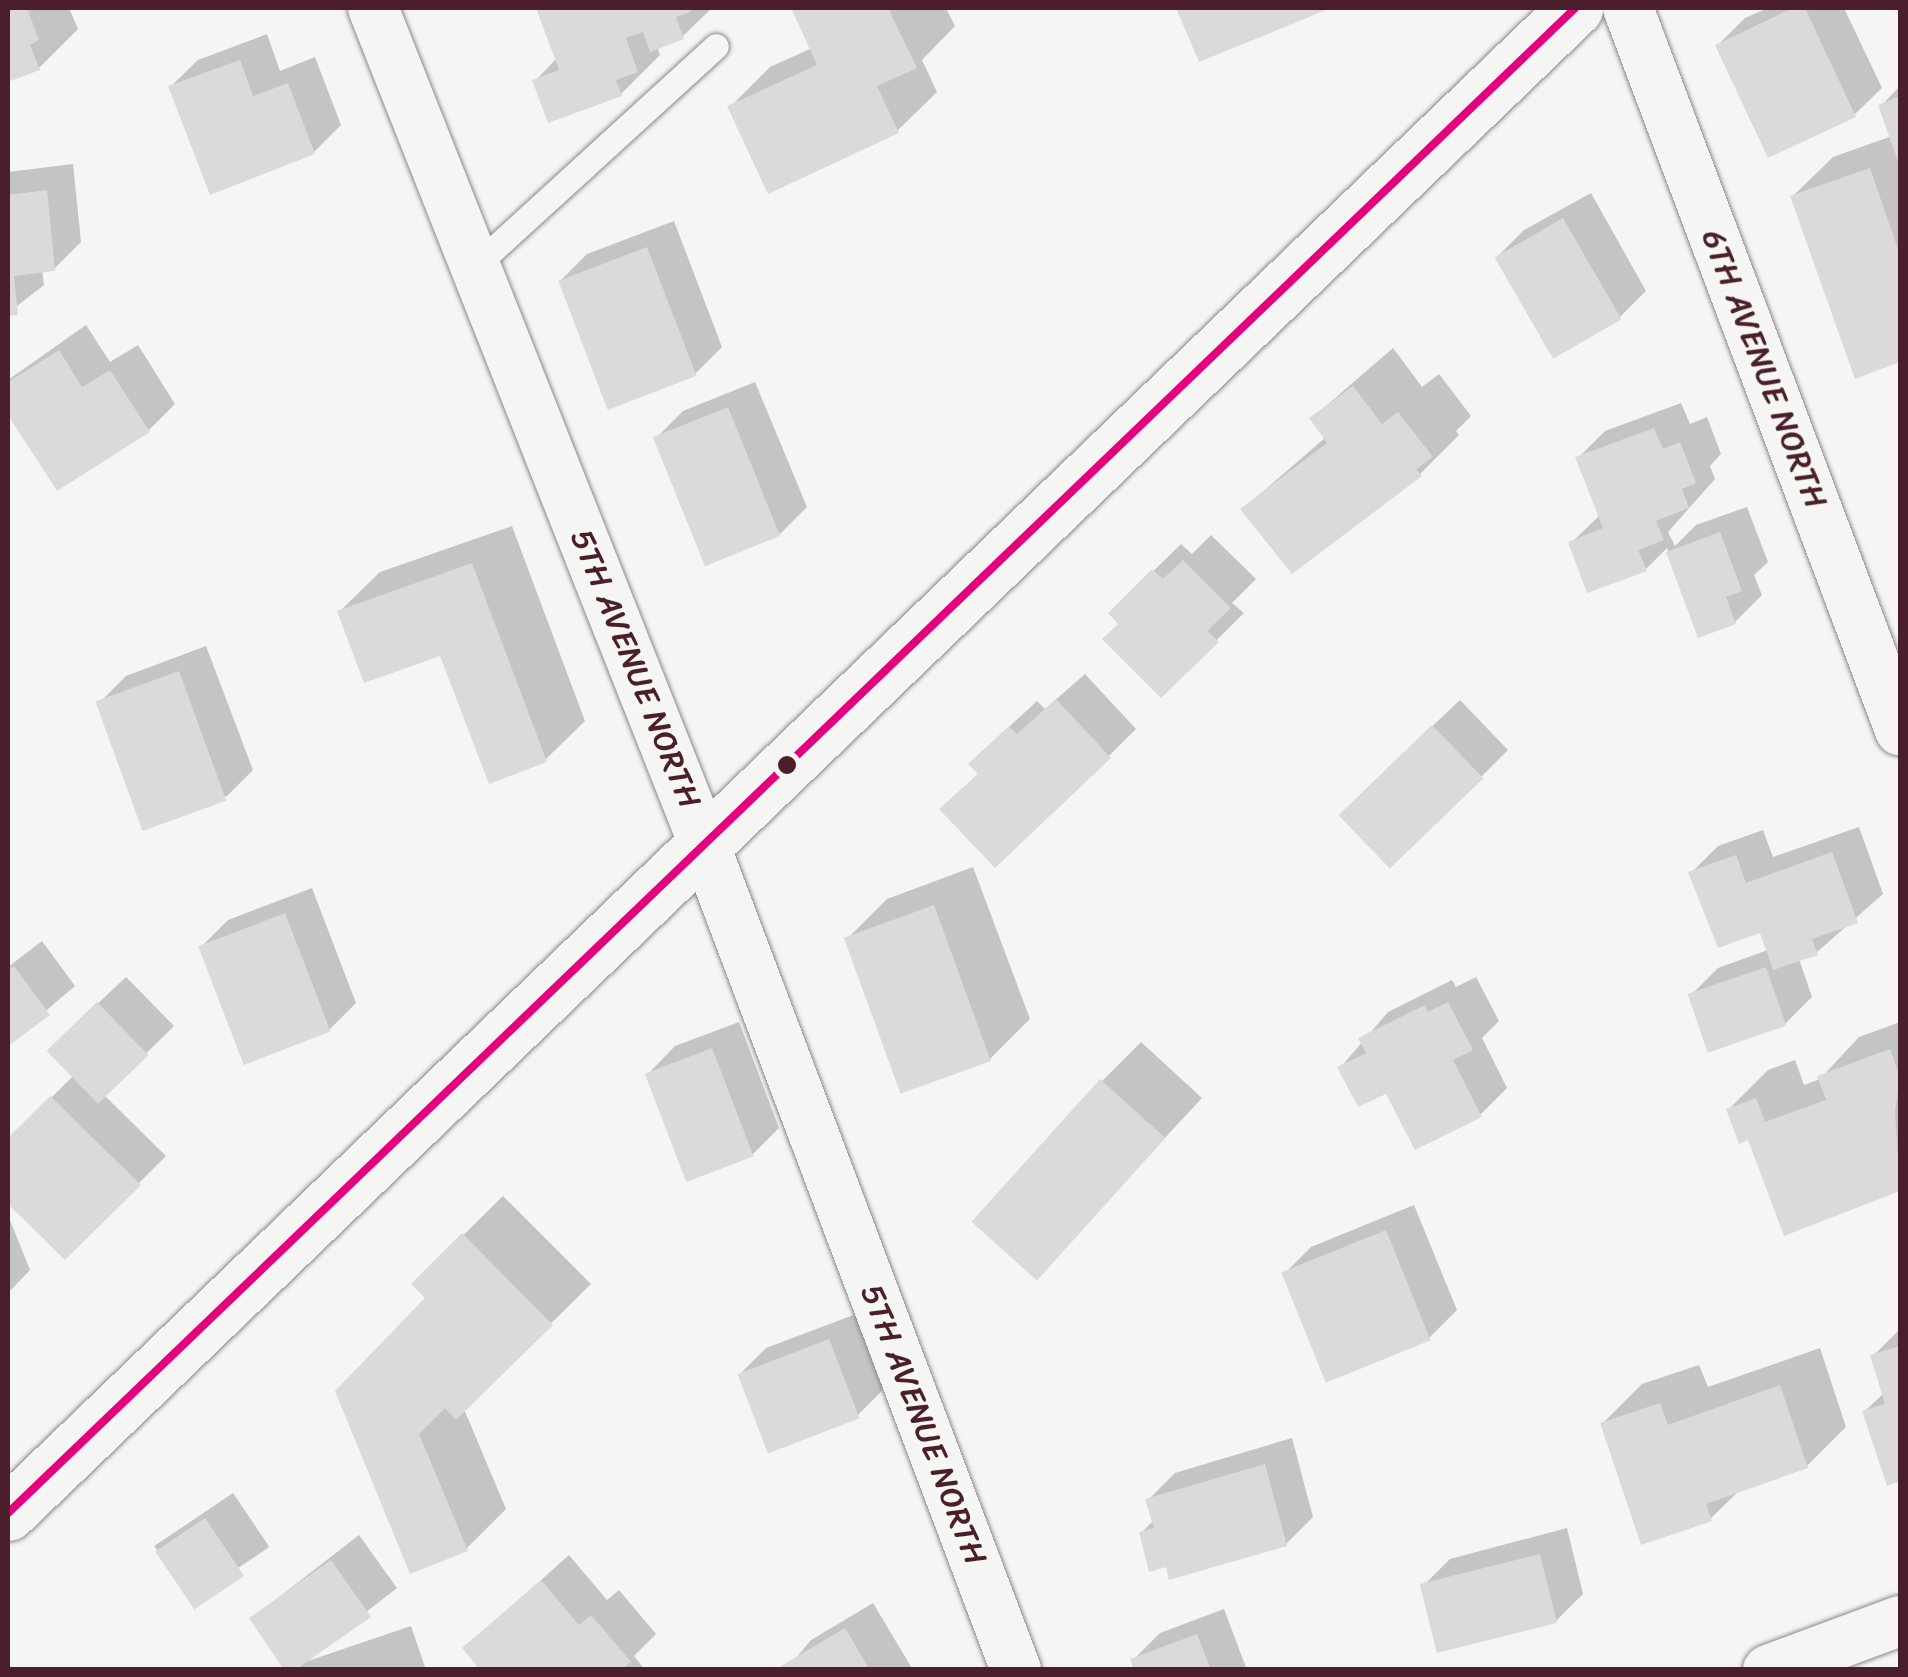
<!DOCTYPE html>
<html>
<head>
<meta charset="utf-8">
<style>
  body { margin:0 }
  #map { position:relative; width:1908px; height:1677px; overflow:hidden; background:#f5f5f3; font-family:Sriracha,sans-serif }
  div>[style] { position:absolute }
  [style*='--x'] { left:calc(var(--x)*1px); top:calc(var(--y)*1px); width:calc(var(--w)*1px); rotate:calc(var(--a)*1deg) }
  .shadow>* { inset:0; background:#0003; transform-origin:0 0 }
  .building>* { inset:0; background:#dcdad9; transform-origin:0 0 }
  .roads { filter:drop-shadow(0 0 2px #8f8788) drop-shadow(0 0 2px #8f8788) }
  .service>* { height:25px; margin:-12.5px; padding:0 12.5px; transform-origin:12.5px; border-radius:12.5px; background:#f5f5f3 }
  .minor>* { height:50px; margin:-25px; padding:0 25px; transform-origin:25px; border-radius:25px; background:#f5f5f3 }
  .tertiary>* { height:55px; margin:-27.5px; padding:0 27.5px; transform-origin:27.5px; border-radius:27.5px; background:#f5f5f3 }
  .bus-1>* { height:8px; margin:-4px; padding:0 4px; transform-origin:4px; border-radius:4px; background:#e5007d }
  .dots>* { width:28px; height:28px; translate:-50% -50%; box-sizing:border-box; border:5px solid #f6f6f2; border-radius:50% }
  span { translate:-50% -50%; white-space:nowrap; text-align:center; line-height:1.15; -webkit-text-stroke:9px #f6f6f2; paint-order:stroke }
  .street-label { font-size:32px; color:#4a1f2b }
  .frame { position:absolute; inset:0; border:10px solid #4a1f2b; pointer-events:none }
</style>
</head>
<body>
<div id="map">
  <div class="shadow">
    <i style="clip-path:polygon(8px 8px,69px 8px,78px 29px,39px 68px,8px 80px)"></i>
    <i style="clip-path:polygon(538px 8px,712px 8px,682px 37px,658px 49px,660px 55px,621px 94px,535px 81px,557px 58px)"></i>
    <i style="clip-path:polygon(794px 8px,946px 8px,955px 26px,922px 60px,937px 92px,897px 131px,730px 107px,770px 67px,812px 48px)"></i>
    <i style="clip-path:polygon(1179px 8px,1325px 8px,1200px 59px)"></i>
    <i style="clip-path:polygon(1768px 8px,1844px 8px,1882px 88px,1855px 114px,1718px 45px,1745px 18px)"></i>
    <i style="clip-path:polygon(267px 34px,280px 71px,315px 57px,341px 125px,314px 152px,171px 86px,198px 60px)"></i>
    <i style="clip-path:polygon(1900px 86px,1900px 360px,1856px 375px,1793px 196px,1833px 157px,1892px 136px,1881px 106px)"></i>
    <i style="clip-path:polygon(73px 164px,81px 242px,54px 269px,42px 270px,44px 285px,8px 313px,8px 172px)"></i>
    <i style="clip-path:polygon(1591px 193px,1646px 291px,1619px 318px,1497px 257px,1524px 230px)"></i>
    <i style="clip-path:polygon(674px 221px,722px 347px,695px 374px,560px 281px,587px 254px)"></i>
    <i style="clip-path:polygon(86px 325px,110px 362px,138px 345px,175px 404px,149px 430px,58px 487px,8px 410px,8px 380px)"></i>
    <i style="clip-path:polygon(1393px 348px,1422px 387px,1439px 374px,1471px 416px,1456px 431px,1459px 435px,1420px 474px,1243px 509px,1326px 437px,1312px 418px)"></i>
    <i style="clip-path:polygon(755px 382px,807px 507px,780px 534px,656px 438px,683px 411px)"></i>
    <i style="clip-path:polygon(1681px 403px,1690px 424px,1707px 417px,1721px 454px,1710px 466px,1715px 479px,1668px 532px,1675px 546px,1696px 525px,1747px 507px,1768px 562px,1754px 575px,1762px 595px,1735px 622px,1700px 635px,1667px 548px,1646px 569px,1571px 543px,1600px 515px,1578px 458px,1605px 431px)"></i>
    <i style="clip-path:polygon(512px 526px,585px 721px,545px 760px,442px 652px,340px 611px,380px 572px)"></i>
    <i style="clip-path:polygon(1211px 535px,1256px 579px,1232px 603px,1244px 613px,1161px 695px,1122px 624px,1138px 586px,1181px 544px,1192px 554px)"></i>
    <i style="clip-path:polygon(206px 646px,253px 770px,226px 797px,99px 703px,126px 676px)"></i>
    <i style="clip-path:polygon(1085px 674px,1136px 729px,1109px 756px,942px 809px,980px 772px,998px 737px,1037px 701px,1045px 709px)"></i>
    <i style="clip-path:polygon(1460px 700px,1508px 750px,1481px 777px,1367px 788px)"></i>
    <i style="clip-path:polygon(1859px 827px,1883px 894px,1816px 953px,1799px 959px,1812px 997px,1785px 1024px,1691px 995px,1718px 968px,1768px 950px,1761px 930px,1691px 873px,1718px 846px,1763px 830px,1773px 857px)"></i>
    <i style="clip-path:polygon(973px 867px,1030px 1019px,990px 1059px,847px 939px,887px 899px)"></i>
    <i style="clip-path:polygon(312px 888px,356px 1003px,329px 1030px,201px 947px,228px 920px)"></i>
    <i style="clip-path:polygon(42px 941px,75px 986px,8px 1043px,8px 967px)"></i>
    <i style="clip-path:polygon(126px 977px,174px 1026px,104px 1095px,166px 1156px,65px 1257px,8px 1201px,8px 1141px,74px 1075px,76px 1024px)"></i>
    <i style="clip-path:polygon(1476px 977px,1499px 1021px,1482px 1038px,1507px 1088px,1480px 1115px,1387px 1090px,1340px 1068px,1388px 1012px,1452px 980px,1456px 987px)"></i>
    <i style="clip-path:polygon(739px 1022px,779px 1128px,752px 1155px,648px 1074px,675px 1046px)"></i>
    <i style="clip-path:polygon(1900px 1022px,1900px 1188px,1786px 1232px,1749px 1137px,1729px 1109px,1768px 1070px,1795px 1060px,1804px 1085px,1820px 1079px,1859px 1037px)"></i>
    <i style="clip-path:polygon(1141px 1042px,1202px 1098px,1035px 1277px,1102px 1081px)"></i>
    <i style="clip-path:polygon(503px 1196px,591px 1284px,464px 1409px,506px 1509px,466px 1549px,337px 1392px,429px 1298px,414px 1284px)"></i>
    <i style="clip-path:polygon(1414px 1205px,1457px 1310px,1430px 1337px,1327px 1380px,1284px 1274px,1311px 1247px)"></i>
    <i style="clip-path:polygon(8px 1215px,30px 1270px,8px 1293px)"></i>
    <i style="clip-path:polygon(856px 1314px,885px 1388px,858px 1415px,739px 1375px,766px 1348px)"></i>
    <i style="clip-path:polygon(1900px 1329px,1900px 1479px,1888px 1483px,1865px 1411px,1884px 1393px,1873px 1356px)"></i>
    <i style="clip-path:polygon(1820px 1348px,1846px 1427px,1807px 1466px,1740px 1490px,1711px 1518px,1602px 1424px,1642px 1384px,1699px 1365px,1708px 1387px)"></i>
    <i style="clip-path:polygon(1292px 1438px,1313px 1517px,1286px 1544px,1167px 1564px,1141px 1533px,1154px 1520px,1148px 1500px,1175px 1473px)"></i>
    <i style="left:233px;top:1493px;width:65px;height:95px;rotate:56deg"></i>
    <i style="clip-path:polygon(1567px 1528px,1583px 1594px,1556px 1621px,1423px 1586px,1450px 1559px)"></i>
    <i style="clip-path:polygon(359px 1535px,397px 1588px,299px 1664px,411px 1626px,426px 1670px,287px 1670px,252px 1618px)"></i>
    <i style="clip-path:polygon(569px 1555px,607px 1600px,619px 1590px,656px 1634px,634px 1656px,645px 1670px,484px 1670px,465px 1648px)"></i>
    <i style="clip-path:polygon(873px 1603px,913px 1670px,786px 1670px,811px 1640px)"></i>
    <i style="clip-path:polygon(1224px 1609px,1247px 1670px,1137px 1670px,1133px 1660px,1160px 1633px)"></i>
  </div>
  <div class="building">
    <i style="clip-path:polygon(8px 8px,27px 8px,39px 40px,30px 45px,40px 70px,8px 82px)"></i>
    <i style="clip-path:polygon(536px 8px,689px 8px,691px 12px,676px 17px,684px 39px,650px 52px,643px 32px,626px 38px,638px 72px,616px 80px,622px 96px,548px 123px,532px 80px,559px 70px)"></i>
    <i style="clip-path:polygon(791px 8px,888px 8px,917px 68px,877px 86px,899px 133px,768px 194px,727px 106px,817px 65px)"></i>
    <i style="clip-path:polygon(1176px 8px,1331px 8px,1199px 62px)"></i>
    <i style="clip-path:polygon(1793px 8px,1805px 8px,1856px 117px,1768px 158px,1715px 45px)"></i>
    <i style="clip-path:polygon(240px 60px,253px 96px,288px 83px,315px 154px,210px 195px,168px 86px)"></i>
    <i style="clip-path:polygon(1900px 96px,1900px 167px,1878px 105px)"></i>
    <i style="clip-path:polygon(1870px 168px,1900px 255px,1900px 362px,1855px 379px,1790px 196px)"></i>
    <i style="clip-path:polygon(47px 190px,55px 271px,14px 276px,18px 315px,8px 316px,8px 195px)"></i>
    <i style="left:1563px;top:218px;width:117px;height:79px;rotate:60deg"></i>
    <i style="left:647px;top:247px;width:138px;height:95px;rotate:69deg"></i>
    <i style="clip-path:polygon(59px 350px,82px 387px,110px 370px,150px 432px,57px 491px,8px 415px,8px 382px)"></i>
    <i style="clip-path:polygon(1353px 386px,1382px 424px,1398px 412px,1433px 457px,1416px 469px,1422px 476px,1292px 574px,1240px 509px,1327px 443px,1309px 418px)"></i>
    <i style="left:728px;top:407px;width:139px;height:81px;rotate:68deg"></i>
    <i style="clip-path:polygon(1654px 428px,1663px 449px,1680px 442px,1696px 483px,1682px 489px,1689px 508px,1656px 521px,1664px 540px,1638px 550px,1647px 571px,1587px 593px,1568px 542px,1603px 528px,1575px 457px)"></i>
    <i style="clip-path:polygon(1720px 532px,1742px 591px,1726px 597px,1736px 624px,1698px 638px,1666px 552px)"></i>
    <i style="clip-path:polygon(1183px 560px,1231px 608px,1207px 631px,1219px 642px,1161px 698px,1102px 639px,1118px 624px,1108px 613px,1152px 569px,1163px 579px)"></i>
    <i style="clip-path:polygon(472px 563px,547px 762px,489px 784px,440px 656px,364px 683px,337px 611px)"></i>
    <i style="left:179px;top:671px;width:138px;height:89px;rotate:70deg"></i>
    <i style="clip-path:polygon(1056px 699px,1111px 758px,995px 868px,939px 809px,978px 774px,968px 764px,1009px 726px,1017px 734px)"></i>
    <i style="left:1432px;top:725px;width:74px;height:130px;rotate:46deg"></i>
    <i style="clip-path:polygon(1832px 852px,1858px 923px,1812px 939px,1818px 955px,1773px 970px,1760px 933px,1718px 948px,1688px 872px,1736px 855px,1746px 883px)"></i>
    <i style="left:934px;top:905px;width:166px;height:96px;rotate:70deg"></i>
    <i style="left:285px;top:913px;width:127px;height:93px;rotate:69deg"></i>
    <i style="clip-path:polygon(14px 966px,50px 1015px,8px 1046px,8px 971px)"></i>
    <i style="left:1766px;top:967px;width:62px;height:83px;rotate:71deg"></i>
    <i style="left:97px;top:1002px;width:74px;height:70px;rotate:46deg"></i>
    <i style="clip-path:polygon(1448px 1002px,1473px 1050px,1453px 1060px,1482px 1117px,1415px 1150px,1386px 1094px,1358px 1107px,1337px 1067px,1366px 1053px,1358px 1038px,1425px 1005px,1428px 1012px)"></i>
    <i style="left:712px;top:1048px;width:116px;height:72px;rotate:69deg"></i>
    <i style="clip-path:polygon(1890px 1049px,1900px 1077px,1895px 1111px,1900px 1191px,1784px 1236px,1748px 1140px,1739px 1144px,1726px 1109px,1756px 1098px,1765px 1122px,1826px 1100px,1817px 1076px)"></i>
    <i style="left:1100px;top:1079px;width:88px;height:192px;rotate:42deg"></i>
    <i style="clip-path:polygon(50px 1096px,141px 1185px,65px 1260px,8px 1204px,8px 1138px)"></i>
    <i style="left:1386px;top:1230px;width:119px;height:113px;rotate:68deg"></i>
    <i style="clip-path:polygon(462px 1233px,553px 1325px,456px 1420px,445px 1408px,419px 1434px,468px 1551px,410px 1574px,335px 1391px,425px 1298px,411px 1284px)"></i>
    <i style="left:829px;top:1339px;width:85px;height:98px;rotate:69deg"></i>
    <i style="clip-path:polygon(1900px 1346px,1900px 1481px,1887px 1486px,1862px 1411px,1885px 1404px,1870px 1355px)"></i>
    <i style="clip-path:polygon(1780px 1385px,1808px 1468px,1706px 1504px,1712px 1521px,1641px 1545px,1600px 1423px,1660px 1403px,1668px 1425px)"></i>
    <i style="clip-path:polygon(1265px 1464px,1287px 1546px,1169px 1580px,1166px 1567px,1149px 1572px,1139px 1532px,1154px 1528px,1145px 1499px)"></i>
    <i style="left:205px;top:1518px;width:70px;height:60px;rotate:56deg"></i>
    <i style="left:1540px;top:1554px;width:71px;height:124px;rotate:76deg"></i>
    <i style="clip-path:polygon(331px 1560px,371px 1617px,295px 1670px,284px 1670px,249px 1618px)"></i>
    <i style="clip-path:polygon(541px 1580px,579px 1625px,591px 1615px,631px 1662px,622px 1670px,480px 1670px,462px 1648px)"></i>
    <i style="clip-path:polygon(845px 1628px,870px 1670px,783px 1670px,781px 1666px)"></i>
    <i style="clip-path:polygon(1197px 1634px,1211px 1670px,1134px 1670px,1130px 1659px)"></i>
  </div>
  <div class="roads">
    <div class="service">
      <i style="--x:475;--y:266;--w:326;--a:-42.4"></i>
    </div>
    <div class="minor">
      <i style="--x:373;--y:8;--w:905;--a:68.4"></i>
      <i style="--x:706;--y:849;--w:878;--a:69.31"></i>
      <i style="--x:1628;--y:8;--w:772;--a:69.36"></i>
      <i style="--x:1768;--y:1670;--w:141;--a:-20.4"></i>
    </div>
    <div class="tertiary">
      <i style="--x:8;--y:1513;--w:2173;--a:-43.84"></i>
    </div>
  </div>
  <div class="bus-1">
    <i style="--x:8;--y:1513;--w:2173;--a:-43.84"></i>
  </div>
  <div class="dots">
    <i style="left:787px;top:765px;background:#4a1f2b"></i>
  </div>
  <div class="street-label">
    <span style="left:1764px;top:369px;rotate:69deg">6TH AVENUE NORTH</span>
    <span style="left:635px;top:669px;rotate:68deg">5TH AVENUE NORTH</span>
    <span style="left:923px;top:1425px;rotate:69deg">5TH AVENUE NORTH</span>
  </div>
  <div class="frame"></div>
</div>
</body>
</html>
